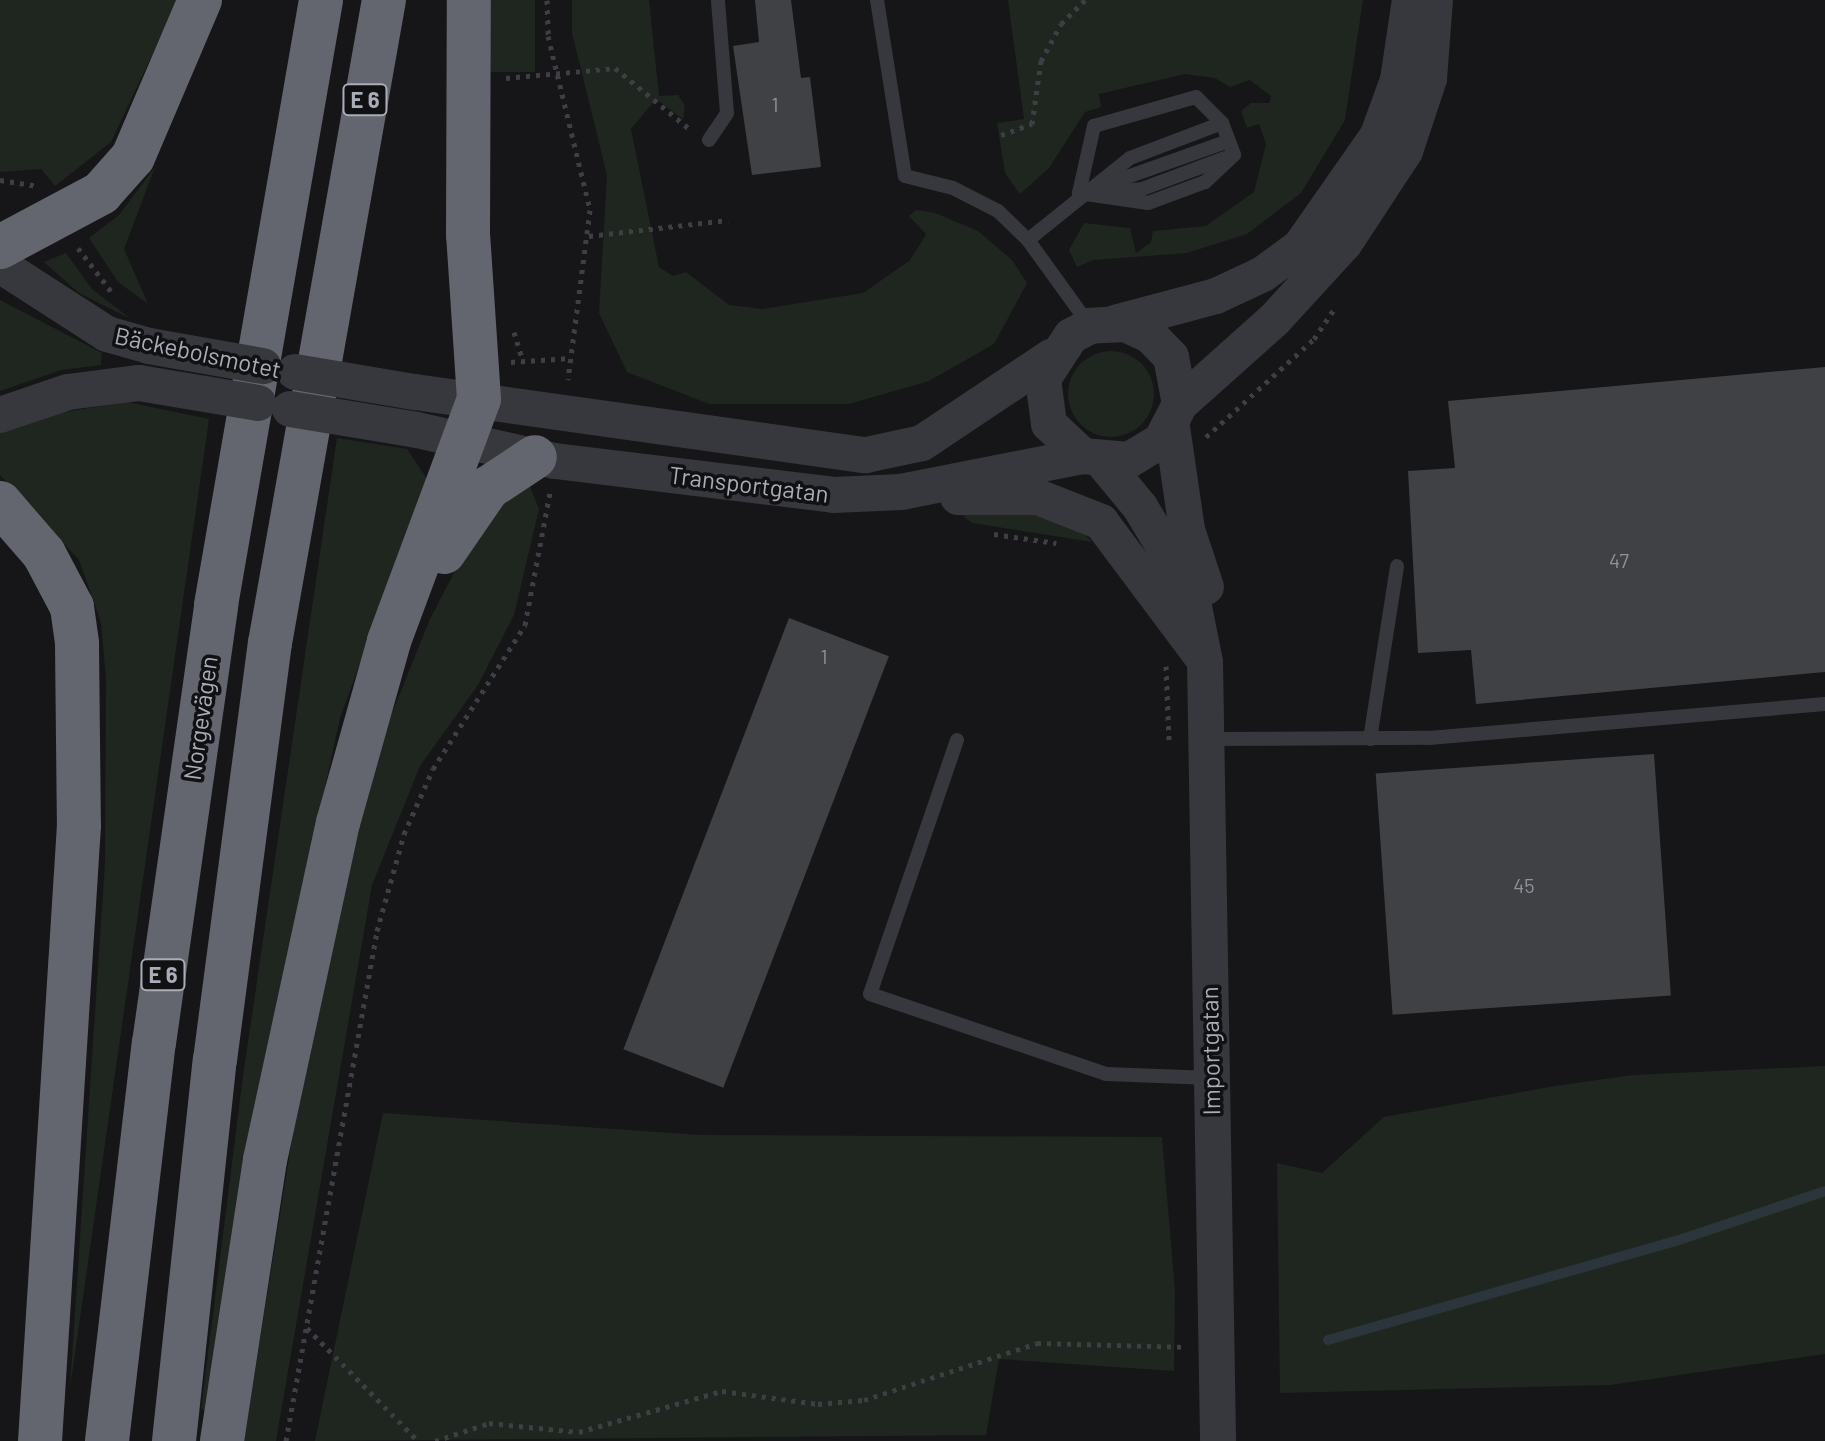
<!DOCTYPE html>
<html>
<head>
<meta charset="utf-8">
<style>
  body { margin:0 }
  #map { position:relative; width:1825px; height:1441px; overflow:hidden; background:#161618; font-family:Barlow,sans-serif }
  div>[style] { position:absolute }
  [style*='--x'] { left:calc(var(--x)*1px); top:calc(var(--y)*1px); width:calc(var(--w)*1px); rotate:calc(var(--a)*1deg) }
  .green>* { inset:0; background:#1e261f; transform-origin:0 0 }
  .round { border-radius:50% }
  .stream>* { height:10px; margin:-5px; padding:0 5px; transform-origin:5px; border-radius:5px; background:#2c353c }
  .building>* { inset:0; background:#404145; transform-origin:0 0 }
  .path>* { height:5px; margin-top:-2.5px; transform-origin:0; background:repeating-linear-gradient(90deg,#3d3f44 0 4px,transparent 0 10px) }
  .service>* { height:14px; margin:-7px; padding:0 7px; transform-origin:7px; border-radius:7px; background:#37383d }
  .tertiary>* { height:36px; margin:-18px; padding:0 18px; transform-origin:18px; border-radius:18px; background:#37383d }
  .motorway>* { height:44px; margin:-22px; padding:0 22px; transform-origin:22px; border-radius:22px; background:#63666e }
  .tertiary-bridge>* { height:36px; margin:-18px; padding:0 18px; transform-origin:18px; border-radius:18px; background:#37383d }
  span { translate:-50% -50%; white-space:nowrap; text-align:center; line-height:1.15; -webkit-text-stroke:7px #111113; paint-order:stroke }
  .number-label { font-size:20px; color:#8e929b }
  .number-label span { -webkit-text-stroke-width:0 }
  .shield-label span { padding:2px 6px; background:#111113; border:2px solid; border-radius:6px; -webkit-text-stroke-width:0 }
  .shield-label { font-size:22px; color:#a8adb8; font-weight:700 }
  .street-label { font-size:24px; color:#a8adb8 }
</style>
</head>
<body>
<div id="map">
  <div class="green">
    <i style="clip-path:polygon(0 0,178px 0,111px 142px,55px 186px,41px 169px,0 172px)"></i>
    <i style="left:486px;top:0;width:49px;height:72px"></i>
    <i style="clip-path:polygon(572px 0,649px 0,659px 96px,678px 95px,685px 106px,683px 119px,656px 99px,631px 129px,659px 267px,673px 276px,686px 272px,729px 305px,762px 309px,863px 293px,909px 261px,921px 243px,926px 234px,909px 216px,916px 210px,935px 213px,978px 231px,1012px 260px,1027px 283px,994px 344px,929px 381px,849px 404px,709px 404px,627px 372px,599px 313px,607px 175px,572px 33px)"></i>
    <i style="clip-path:polygon(1008px 0,1363px 0,1345px 120px,1301px 193px,1247px 234px,1187px 253px,1093px 260px,1077px 267px,1069px 250px,1084px 223px,1130px 228px,1136px 253px,1151px 242px,1153px 231px,1206px 226px,1254px 192px,1266px 144px,1259px 124px,1247px 128px,1241px 111px,1251px 103px,1269px 103px,1271px 96px,1250px 80px,1230px 87px,1215px 78px,1185px 74px,1099px 94px,1101px 107px,1085px 112px,1049px 168px,1020px 194px,1005px 173px,997px 123px,1024px 119px)"></i>
    <i style="clip-path:polygon(155px 167px,124px 249px,148px 304px,118px 282px,89px 238px,119px 215px)"></i>
    <i style="clip-path:polygon(66px 253px,92px 289px,131px 319px,79px 293px,44px 262px)"></i>
    <i style="clip-path:polygon(0 300px,102px 353px,101px 365px,61px 370px,0 391px)"></i>
    <i class="round" style="left:1068px;top:351px;width:86px;height:86px"></i>
    <i style="clip-path:polygon(127px 402px,209px 419px,70px 1388px,105px 863px,106px 680px,101px 622px,79px 560px,0 475px,0 433px,59px 413px)"></i>
    <i style="clip-path:polygon(337px 438px,407px 449px,427px 479px,340px 718px,265px 1063px,206px 1410px,201px 1409px,243px 1076px)"></i>
    <i style="clip-path:polygon(529px 484px,539px 509px,514px 615px,478px 685px,420px 766px,372px 885px,276px 1441px,244px 1441px,317px 982px,390px 718px,430px 619px,485px 513px)"></i>
    <i style="clip-path:polygon(1018px 508px,1081px 530px,1092px 542px,972px 523px,962px 515px)"></i>
    <i style="clip-path:polygon(1825px 1066px,1825px 1354px,1610px 1385px,1280px 1393px,1277px 1163px,1322px 1173px,1384px 1117px,1555px 1086px,1633px 1075px)"></i>
    <i style="clip-path:polygon(383px 1113px,701px 1135px,1162px 1137px,1175px 1291px,1174px 1371px,999px 1359px,986px 1435px,315px 1441px)"></i>
  </div>
  <div class="stream">
    <i style="--x:1328;--y:1340;--w:359;--a:-15.9"></i>
    <i style="--x:1673;--y:1242;--w:160;--a:-18.5"></i>
  </div>
  <div class="building">
    <i style="clip-path:polygon(755px 0,791px 0,801px 78px,810px 77px,821px 167px,752px 175px,733px 46px,759px 42px)"></i>
    <i style="clip-path:polygon(1825px 367px,1825px 672px,1476px 704px,1471px 650px,1418px 653px,1408px 471px,1455px 468px,1448px 401px)"></i>
    <i style="left:789px;top:618px;width:107px;height:462px;rotate:21deg"></i>
    <i style="left:1654px;top:754px;width:242px;height:279px;rotate:86deg"></i>
  </div>
  <div class="path">
    <i style="--x:547;--y:0;--w:36;--a:88"></i>
    <i style="--x:548;--y:36;--w:179;--a:76.4"></i>
    <i style="--x:590;--y:210;--w:171;--a:97.4"></i>
    <i style="--x:506;--y:78;--w:109;--a:-5.2"></i>
    <i style="--x:615;--y:68;--w:99;--a:39.3"></i>
    <i style="--x:1001;--y:135;--w:33;--a:-20"></i>
    <i style="--x:1032;--y:124;--w:64;--a:-81.9"></i>
    <i style="--x:1041;--y:61;--w:42;--a:-61.6"></i>
    <i style="--x:1061;--y:24;--w:34;--a:-45"></i>
    <i style="--x:0;--y:180;--w:37;--a:9"></i>
    <i style="--x:589;--y:236;--w:140;--a:-6.6"></i>
    <i style="--x:78;--y:248;--w:58;--a:52.7"></i>
    <i style="--x:514;--y:332;--w:31;--a:73"></i>
    <i style="--x:511;--y:362;--w:60;--a:-3.8"></i>
    <i style="--x:1206;--y:437;--w:146;--a:-42.2"></i>
    <i style="--x:1314;--y:339;--w:36;--a:-56"></i>
    <i style="--x:994;--y:534;--w:63;--a:8.3"></i>
    <i style="--x:1166;--y:666;--w:74;--a:87.7"></i>
    <i style="--x:307;--y:1328;--w:158;--a:45.5"></i>
    <i style="--x:286;--y:1441;--w:518;--a:-79.88"></i>
    <i style="--x:377;--y:931;--w:101;--a:-74.4"></i>
    <i style="--x:404;--y:834;--w:71;--a:-66"></i>
    <i style="--x:433;--y:769;--w:171;--a:-57.4"></i>
    <i style="--x:525;--y:625;--w:134;--a:-79.3"></i>
    <i style="--x:435;--y:1441;--w:57;--a:-18.4"></i>
    <i style="--x:489;--y:1423;--w:90;--a:5.7"></i>
    <i style="--x:579;--y:1432;--w:149;--a:-16"></i>
    <i style="--x:722;--y:1391;--w:97;--a:7.7"></i>
    <i style="--x:818;--y:1404;--w:46;--a:-5"></i>
    <i style="--x:864;--y:1400;--w:182;--a:-18.2"></i>
    <i style="--x:1037;--y:1343;--w:148;--a:1.5"></i>
  </div>
  <div class="service">
    <i style="--x:877;--y:0;--w:178;--a:81"></i>
    <i style="--x:905;--y:176;--w:49;--a:14"></i>
    <i style="--x:953;--y:188;--w:51;--a:27.1"></i>
    <i style="--x:998;--y:211;--w:42;--a:44"></i>
    <i style="--x:1028;--y:240;--w:106;--a:54.2"></i>
    <i style="--x:1196;--y:97;--w:37;--a:45"></i>
    <i style="--x:1222;--y:123;--w:34;--a:69"></i>
    <i style="--x:1234;--y:155;--w:40;--a:137"></i>
    <i style="--x:1205;--y:182;--w:61;--a:159.8"></i>
    <i style="--x:1148;--y:203;--w:70;--a:-171.8"></i>
    <i style="--x:1079;--y:193;--w:69;--a:-77.4"></i>
    <i style="--x:1094;--y:126;--w:106;--a:-15.9"></i>
    <i style="--x:709;--y:140;--w:32;--a:-56"></i>
    <i style="--x:727;--y:113;--w:113;--a:-94.6"></i>
    <i style="--x:1099;--y:187;--w:137;--a:-19.6"></i>
    <i style="--x:1108;--y:191;--w:34;--a:-3"></i>
    <i style="--x:1142;--y:189;--w:89;--a:-20.5"></i>
    <i style="--x:1028;--y:240;--w:131;--a:-38.8"></i>
    <i style="--x:1130;--y:158;--w:98;--a:-20.8"></i>
    <i style="--x:1206;--y:739;--w:223;--a:-0.3"></i>
    <i style="--x:1429;--y:738;--w:397;--a:-4.9"></i>
    <i style="--x:1370;--y:739;--w:175;--a:-81.1"></i>
    <i style="--x:957;--y:740;--w:268;--a:108.9"></i>
    <i style="--x:870;--y:994;--w:249;--a:18.7"></i>
    <i style="--x:1106;--y:1074;--w:105;--a:2.2"></i>
  </div>
  <div class="tertiary">
    <i style="--x:0;--y:265;--w:127;--a:32.8"></i>
    <i style="--x:107;--y:334;--w:44;--a:15.9"></i>
    <i style="--x:1115;--y:323;--w:105;--a:-15"></i>
    <i style="--x:1216;--y:296;--w:52;--a:-25.1"></i>
    <i style="--x:1263;--y:274;--w:46;--a:-36.1"></i>
    <i style="--x:1300;--y:247;--w:136;--a:-55.1"></i>
    <i style="--x:1378;--y:135;--w:59;--a:-70"></i>
    <i style="--x:1398;--y:80;--w:81;--a:-81.5"></i>
    <i style="--x:415;--y:392;--w:455;--a:8"></i>
    <i style="--x:866;--y:455;--w:57;--a:-12.1"></i>
    <i style="--x:922;--y:443;--w:155;--a:-33.7"></i>
    <i style="--x:1180;--y:404;--w:48;--a:-100.8"></i>
    <i style="--x:1171;--y:357;--w:29;--a:-134"></i>
    <i style="--x:1151;--y:336;--w:29;--a:-155"></i>
    <i style="--x:1125;--y:324;--w:35;--a:177"></i>
    <i style="--x:1090;--y:326;--w:21;--a:152"></i>
    <i style="--x:1071;--y:336;--w:51;--a:123.1"></i>
    <i style="--x:1043;--y:379;--w:45;--a:82.4"></i>
    <i style="--x:1049;--y:424;--w:47;--a:43.3"></i>
    <i style="--x:1083;--y:456;--w:46;--a:5"></i>
    <i style="--x:1129;--y:460;--w:37;--a:-31"></i>
    <i style="--x:1161;--y:441;--w:42;--a:-62.8"></i>
    <i style="--x:1180;--y:404;--w:126;--a:-41.8"></i>
    <i style="--x:1274;--y:320;--w:103;--a:-47.4"></i>
    <i style="--x:1344;--y:244;--w:111;--a:-56.7"></i>
    <i style="--x:1405;--y:151;--w:76;--a:-71.6"></i>
    <i style="--x:1429;--y:79;--w:79;--a:-85.7"></i>
    <i style="--x:0;--y:415;--w:72;--a:-18.7"></i>
    <i style="--x:68;--y:392;--w:72;--a:-7.2"></i>
    <i style="--x:1172;--y:427;--w:104;--a:81.7"></i>
    <i style="--x:1187;--y:530;--w:60;--a:71.6"></i>
    <i style="--x:417;--y:430;--w:141;--a:12.7"></i>
    <i style="--x:555;--y:461;--w:281;--a:6.9"></i>
    <i style="--x:834;--y:495;--w:67;--a:-2.6"></i>
    <i style="--x:901;--y:492;--w:186;--a:-11.2"></i>
    <i style="--x:1102;--y:461;--w:60;--a:50.4"></i>
    <i style="--x:1140;--y:507;--w:99;--a:59"></i>
    <i style="--x:1191;--y:592;--w:71;--a:78.7"></i>
    <i style="--x:1205;--y:662;--w:779;--a:89.04"></i>
    <i style="--x:958;--y:497;--w:80;--a:0"></i>
    <i style="--x:1038;--y:497;--w:68;--a:21.6"></i>
    <i style="--x:1101;--y:522;--w:169;--a:53.2"></i>
  </div>
  <div class="motorway">
    <i style="--x:0;--y:247;--w:115;--a:-28.1"></i>
    <i style="--x:101;--y:193;--w:48;--a:-48.4"></i>
    <i style="--x:133;--y:157;--w:171;--a:-66.9"></i>
    <i style="--x:0;--y:503;--w:67;--a:49.2"></i>
    <i style="--x:44;--y:554;--w:60;--a:62.2"></i>
    <i style="--x:72;--y:607;--w:37;--a:82"></i>
    <i style="--x:77;--y:644;--w:181;--a:89.4"></i>
    <i style="--x:79;--y:825;--w:617;--a:93.62"></i>
    <i style="--x:444;--y:552;--w:78;--a:-55.5"></i>
    <i style="--x:488;--y:488;--w:56;--a:-33.4"></i>
    <i style="--x:107;--y:1441;--w:401;--a:-83.3"></i>
    <i style="--x:154;--y:1043;--w:442;--a:-81.9"></i>
    <i style="--x:216;--y:605;--w:614;--a:-80.15"></i>
    <i style="--x:174;--y:1441;--w:383;--a:-83.9"></i>
    <i style="--x:215;--y:1060;--w:421;--a:-82.5"></i>
    <i style="--x:270;--y:643;--w:653;--a:-79.95"></i>
    <i style="--x:222;--y:1441;--w:284;--a:-81.3"></i>
    <i style="--x:265;--y:1160;--w:345;--a:-77.8"></i>
    <i style="--x:338;--y:823;--w:189;--a:-74.3"></i>
    <i style="--x:389;--y:641;--w:258;--a:-69.6"></i>
    <i style="--x:479;--y:399;--w:164;--a:-93.8"></i>
    <i style="--x:468;--y:235;--w:235;--a:-89.8"></i>
  </div>
  <div class="tertiary-bridge">
    <i style="--x:149;--y:346;--w:116;--a:10"></i>
    <i style="--x:295;--y:372;--w:122;--a:9.5"></i>
    <i style="--x:139;--y:383;--w:121;--a:9.5"></i>
    <i style="--x:290;--y:409;--w:129;--a:9.4"></i>
  </div>
  <div class="number-label">
    <span style="left:775px;top:104px">1</span>
    <span style="left:1619px;top:560px">47</span>
    <span style="left:824px;top:656px">1</span>
    <span style="left:1524px;top:885px">45</span>
  </div>
  <div class="shield-label">
    <span style="left:365px;top:100px">E 6</span>
    <span style="left:163px;top:975px">E 6</span>
  </div>
  <div class="street-label">
    <span style="left:198px;top:352px;rotate:12deg">Bäckebolsmotet</span>
    <span style="left:749px;top:484px;rotate:7deg">Transportgatan</span>
    <span style="left:200px;top:718px;rotate:-82deg">Norgevägen</span>
    <span style="left:1210px;top:1051px;rotate:-91deg">Importgatan</span>
  </div>
</div>
</body>
</html>
